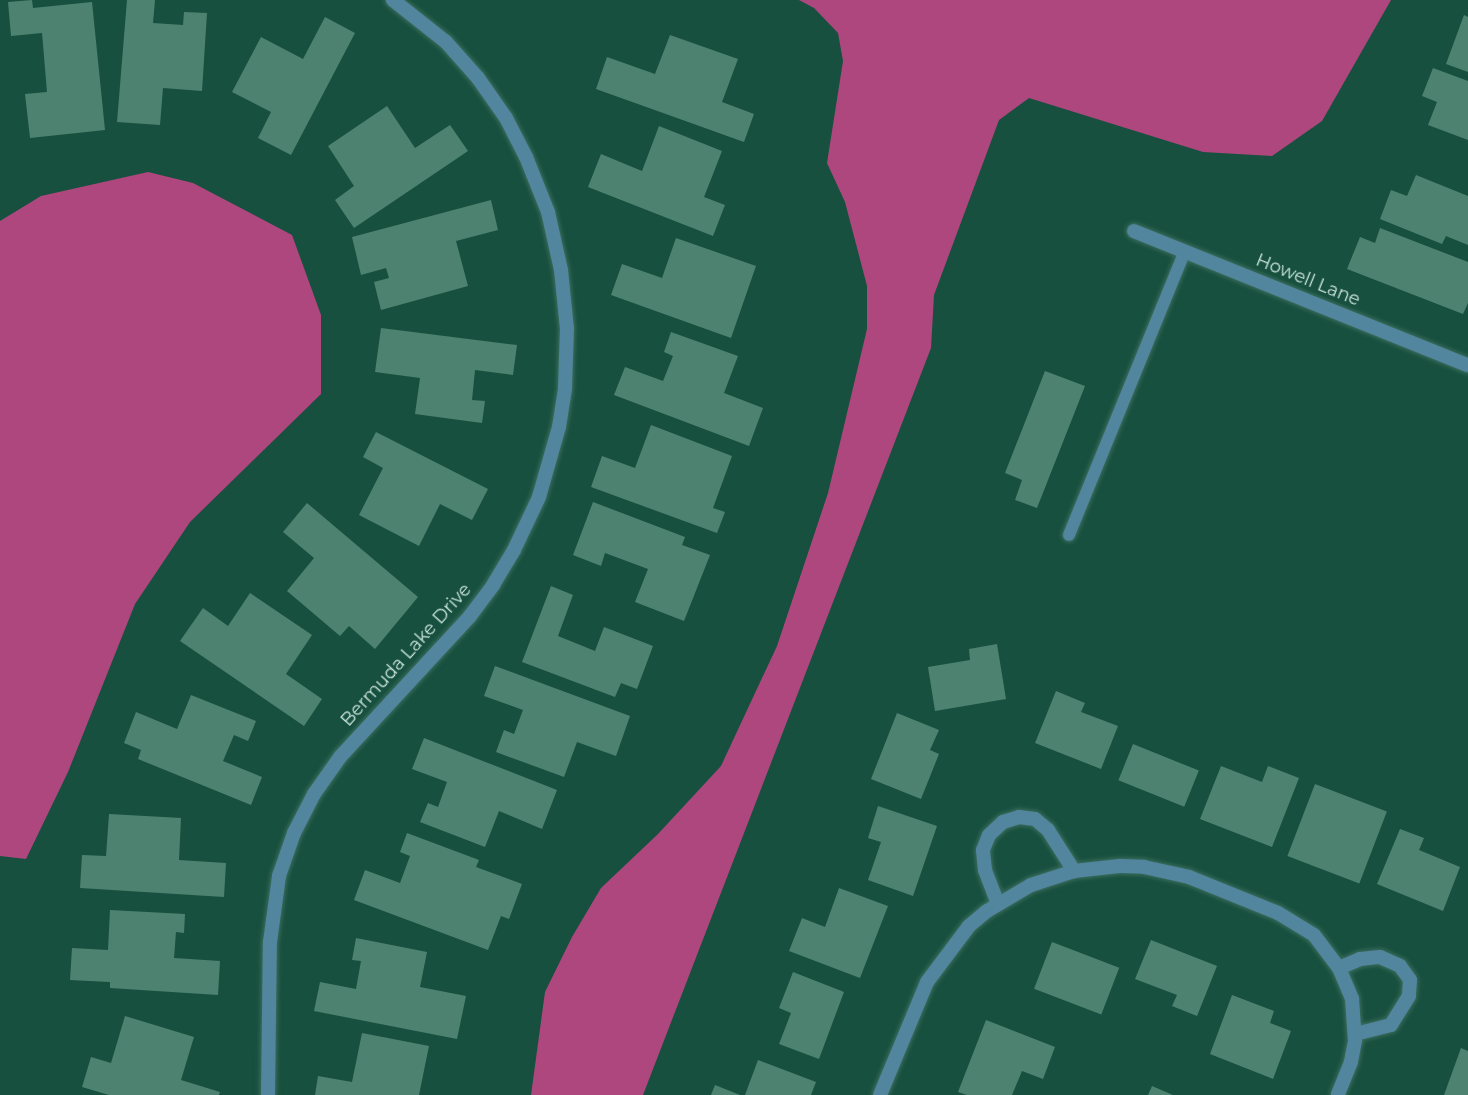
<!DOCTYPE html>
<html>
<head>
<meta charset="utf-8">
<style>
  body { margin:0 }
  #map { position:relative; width:1468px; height:1095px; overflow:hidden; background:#18503f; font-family:Montserrat,sans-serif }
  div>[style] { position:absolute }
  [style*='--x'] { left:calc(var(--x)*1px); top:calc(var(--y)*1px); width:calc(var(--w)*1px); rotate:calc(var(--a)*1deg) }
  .water>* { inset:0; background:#ae477e }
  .building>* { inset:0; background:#4d8270; transform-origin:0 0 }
  .roads { filter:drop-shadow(0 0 2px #3b6d5e) drop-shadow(0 0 2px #3b6d5e) }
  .lane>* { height:12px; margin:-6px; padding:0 6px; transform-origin:6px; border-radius:6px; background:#52869e }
  .street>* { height:14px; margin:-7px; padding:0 7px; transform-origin:7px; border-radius:7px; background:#52869e }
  span { translate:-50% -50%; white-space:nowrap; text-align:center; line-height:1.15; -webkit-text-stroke:7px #18503f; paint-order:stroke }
  .street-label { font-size:18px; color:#c8e3d8 }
</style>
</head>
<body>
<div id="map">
  <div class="water">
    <i style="clip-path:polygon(799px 0,1391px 0,1322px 121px,1272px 156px,1203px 152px,1029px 98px,999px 120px,934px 295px,931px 348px,643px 1095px,531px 1095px,545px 992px,572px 937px,601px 888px,658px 834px,721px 766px,777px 646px,828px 493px,867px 329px,867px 286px,845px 202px,827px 163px,843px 61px,838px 33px,814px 8px)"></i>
    <i style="clip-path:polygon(148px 172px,193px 183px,292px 235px,321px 315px,321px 394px,190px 522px,135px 604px,68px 772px,26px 859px,0 856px,0 221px,41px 196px)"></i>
  </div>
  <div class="building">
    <i style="clip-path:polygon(32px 0,33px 8px,92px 2px,105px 130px,30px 138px,25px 94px,47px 92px,42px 33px,11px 36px,8px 2px)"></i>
    <i style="clip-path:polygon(127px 0,155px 0,153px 23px,183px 25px,184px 12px,207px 13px,202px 91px,163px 88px,160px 125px,117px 122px)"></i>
    <i style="clip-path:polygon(1464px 15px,1468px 17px,1468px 72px,1446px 64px)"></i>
    <i style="clip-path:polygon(325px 17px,355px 33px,291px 155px,258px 138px,271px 112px,232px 92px,261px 37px,303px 59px)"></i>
    <i style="clip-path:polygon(670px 35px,738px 59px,722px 102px,754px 114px,744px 142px,596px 89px,607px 57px,655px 74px)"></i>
    <i style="clip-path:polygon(1433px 68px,1468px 81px,1468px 140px,1428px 125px,1437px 102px,1422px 96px)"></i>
    <i style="clip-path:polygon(387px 106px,415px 148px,450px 125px,468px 151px,354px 228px,335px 200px,354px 186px,328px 146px)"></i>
    <i style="clip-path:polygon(659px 126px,722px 151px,704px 197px,725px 205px,713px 236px,588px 187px,601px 154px,642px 171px)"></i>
    <i style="clip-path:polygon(1416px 175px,1468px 196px,1468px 245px,1446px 236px,1442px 244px,1380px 219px,1391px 190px,1407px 196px)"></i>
    <i style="clip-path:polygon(491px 200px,498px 230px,456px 241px,468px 286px,381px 310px,374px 282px,389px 278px,386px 268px,361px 275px,352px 237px)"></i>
    <i style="clip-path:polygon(1380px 228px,1468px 262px,1468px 303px,1463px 314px,1347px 269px,1360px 237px,1375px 243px)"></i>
    <i style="clip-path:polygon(676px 238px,756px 266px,731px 338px,611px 295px,622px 264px,662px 278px)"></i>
    <i style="clip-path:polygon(381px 328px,517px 345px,513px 375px,475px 370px,472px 400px,485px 401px,482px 423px,415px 414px,420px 378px,375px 372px)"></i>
    <i style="clip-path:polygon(671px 332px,738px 356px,724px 393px,763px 408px,749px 446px,614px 395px,625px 367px,663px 381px,673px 356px,664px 352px)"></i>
    <i style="clip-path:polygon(1045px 371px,1085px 386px,1037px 508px,1015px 500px,1022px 480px,1005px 473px)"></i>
    <i style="clip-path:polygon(651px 425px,732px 456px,713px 508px,725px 512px,717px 533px,591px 487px,602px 456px,635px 468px)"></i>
    <i style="clip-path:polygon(376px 432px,488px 489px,472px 520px,440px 504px,419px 546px,359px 515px,383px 468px,363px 457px)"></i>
    <i style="clip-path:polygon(593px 502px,685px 537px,682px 545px,710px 555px,684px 621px,635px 602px,648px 569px,605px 553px,601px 566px,573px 555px)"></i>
    <i style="clip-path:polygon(307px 503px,418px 597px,375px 649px,349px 626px,340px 636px,287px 591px,314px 558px,283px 532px)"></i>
    <i style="clip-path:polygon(551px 586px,573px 595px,558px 636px,595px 651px,604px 627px,653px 646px,637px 689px,621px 683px,615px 697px,522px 662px)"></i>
    <i style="clip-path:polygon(250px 593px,312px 635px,286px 674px,322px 699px,304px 726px,180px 641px,203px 608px,228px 626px)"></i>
    <i style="clip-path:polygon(997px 644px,1006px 699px,935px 711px,928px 667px,970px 660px,969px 649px)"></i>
    <i style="clip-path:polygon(495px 666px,630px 716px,616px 756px,577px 742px,564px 777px,496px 752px,504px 730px,514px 734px,523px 710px,484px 696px)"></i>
    <i style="clip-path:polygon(1056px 691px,1085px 703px,1081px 712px,1118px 726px,1101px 769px,1035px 743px)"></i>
    <i style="clip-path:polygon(191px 695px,256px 721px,248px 741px,234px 735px,223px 761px,262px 777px,251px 805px,138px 759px,141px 750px,124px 743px,136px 712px,177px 729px)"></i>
    <i style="clip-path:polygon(897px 713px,939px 730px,930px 750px,939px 754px,921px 799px,871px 779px)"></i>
    <i style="clip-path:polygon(424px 738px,557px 790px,542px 829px,499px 811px,485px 847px,420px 822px,428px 803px,438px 807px,447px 782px,412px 769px)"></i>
    <i style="left:1133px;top:744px;width:71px;height:39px;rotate:22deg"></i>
    <i style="clip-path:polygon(1221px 766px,1262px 782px,1268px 766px,1299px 778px,1272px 847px,1200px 819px)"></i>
    <i style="left:1315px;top:784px;width:77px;height:77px;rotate:21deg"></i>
    <i style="clip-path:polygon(878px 806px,937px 826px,913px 896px,868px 880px,881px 842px,868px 838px)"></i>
    <i style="clip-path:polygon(109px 814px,181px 818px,179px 860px,226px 863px,224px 897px,80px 888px,82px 855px,106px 856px)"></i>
    <i style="clip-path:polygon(1400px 829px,1424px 838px,1419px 850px,1460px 867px,1443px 911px,1377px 884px)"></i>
    <i style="clip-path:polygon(407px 833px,479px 860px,476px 867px,522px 884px,509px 919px,501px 916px,488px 950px,354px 900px,365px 870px,400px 883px,410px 856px,400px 852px)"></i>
    <i style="clip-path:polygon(839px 888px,888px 906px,860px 978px,789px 951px,802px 918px,825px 927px)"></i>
    <i style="clip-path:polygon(110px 910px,185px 914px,184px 933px,176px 932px,174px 958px,220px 961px,218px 995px,110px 988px,110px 982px,70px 980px,72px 948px,108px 950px)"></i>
    <i style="clip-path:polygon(356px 938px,427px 952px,420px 987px,466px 996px,457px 1039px,314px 1011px,320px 982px,356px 989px,361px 961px,352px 960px)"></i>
    <i style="clip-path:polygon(1151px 940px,1217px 966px,1197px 1016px,1172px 1006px,1177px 995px,1135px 979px)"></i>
    <i style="left:1052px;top:942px;width:72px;height:50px;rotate:21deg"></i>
    <i style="clip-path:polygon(793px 972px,844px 992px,819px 1059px,779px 1044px,791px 1013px,779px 1008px)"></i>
    <i style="clip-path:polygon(1232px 995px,1274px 1011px,1270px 1023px,1291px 1031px,1273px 1079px,1210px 1054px)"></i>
    <i style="clip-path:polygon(125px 1016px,194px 1037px,181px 1080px,220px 1092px,219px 1095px,109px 1095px,82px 1087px,91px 1057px,111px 1063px)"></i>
    <i style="clip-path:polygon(986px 1020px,1055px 1047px,1043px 1079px,1022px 1071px,1012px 1095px,967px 1095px,958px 1092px)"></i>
    <i style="clip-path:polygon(362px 1033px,429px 1046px,419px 1095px,315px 1095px,318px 1076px,352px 1082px)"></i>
    <i style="clip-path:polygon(1461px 1048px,1468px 1051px,1468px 1095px,1444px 1095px)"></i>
    <i style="clip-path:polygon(758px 1060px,816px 1082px,811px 1095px,745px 1095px)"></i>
    <i style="clip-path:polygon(715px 1085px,740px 1095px,711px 1095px)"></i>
    <i style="clip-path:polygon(1152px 1086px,1173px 1095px,1148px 1095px)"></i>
  </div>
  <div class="roads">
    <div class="lane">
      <i style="--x:1069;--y:535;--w:307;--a:-67.8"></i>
    </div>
    <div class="street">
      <i style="--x:1134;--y:231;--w:360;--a:21.9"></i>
      <i style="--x:998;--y:904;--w:36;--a:-111"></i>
      <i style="--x:985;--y:870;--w:20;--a:-96"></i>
      <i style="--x:983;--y:850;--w:16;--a:-68"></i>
      <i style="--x:989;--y:835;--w:19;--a:-43"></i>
      <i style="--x:1003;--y:822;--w:17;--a:-17"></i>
      <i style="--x:1019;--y:817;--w:16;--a:7"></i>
      <i style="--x:1035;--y:819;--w:17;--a:40"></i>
      <i style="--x:1048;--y:830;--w:49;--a:57.6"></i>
      <i style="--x:1339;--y:968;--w:23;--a:-23"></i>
      <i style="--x:1360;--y:959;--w:20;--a:-6"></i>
      <i style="--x:1380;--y:957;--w:22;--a:24"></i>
      <i style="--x:1400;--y:966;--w:17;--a:54"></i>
      <i style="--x:1410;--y:980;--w:16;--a:94"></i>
      <i style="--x:1409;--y:996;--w:34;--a:122"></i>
      <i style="--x:1391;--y:1025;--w:37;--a:166"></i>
      <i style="--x:268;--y:1095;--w:153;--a:-89.3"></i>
      <i style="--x:270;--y:942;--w:67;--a:-82.2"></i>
      <i style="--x:279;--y:876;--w:46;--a:-70.8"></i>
      <i style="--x:294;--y:833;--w:44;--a:-62.9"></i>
      <i style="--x:314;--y:794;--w:45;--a:-54.9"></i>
      <i style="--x:340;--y:757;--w:192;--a:-47.3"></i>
      <i style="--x:470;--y:616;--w:39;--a:-53"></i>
      <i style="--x:493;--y:585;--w:41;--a:-59"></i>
      <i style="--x:514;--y:550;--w:59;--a:-64.7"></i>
      <i style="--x:539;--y:497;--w:73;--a:-74.1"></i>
      <i style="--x:559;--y:427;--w:39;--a:-81"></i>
      <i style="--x:565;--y:388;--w:59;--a:-88.1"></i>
      <i style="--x:567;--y:329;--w:59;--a:-95.8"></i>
      <i style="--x:561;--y:270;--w:59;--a:-102.6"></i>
      <i style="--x:548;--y:212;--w:59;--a:-111.8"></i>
      <i style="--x:526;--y:157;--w:44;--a:-117.1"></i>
      <i style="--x:506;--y:118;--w:49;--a:-125"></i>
      <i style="--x:478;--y:78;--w:48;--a:-131.6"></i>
      <i style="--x:446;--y:42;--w:68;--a:-141.6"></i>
      <i style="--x:880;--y:1095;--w:122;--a:-67.4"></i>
      <i style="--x:927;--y:982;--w:70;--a:-53.1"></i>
      <i style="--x:969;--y:926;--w:23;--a:-40"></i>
      <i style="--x:987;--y:911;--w:51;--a:-30.6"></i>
      <i style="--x:1031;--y:885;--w:45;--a:-18"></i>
      <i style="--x:1074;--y:871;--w:46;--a:-6.2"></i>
      <i style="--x:1120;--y:866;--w:24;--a:2"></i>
      <i style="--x:1144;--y:867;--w:46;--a:12.5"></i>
      <i style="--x:1189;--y:877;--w:96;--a:22"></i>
      <i style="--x:1278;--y:913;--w:42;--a:31.4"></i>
      <i style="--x:1314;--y:935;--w:41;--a:52.9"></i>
      <i style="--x:1339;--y:968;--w:34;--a:67"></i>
      <i style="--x:1352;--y:999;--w:42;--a:85.9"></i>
      <i style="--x:1355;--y:1041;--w:21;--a:101"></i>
      <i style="--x:1351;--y:1062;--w:35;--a:112"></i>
    </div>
  </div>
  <div class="street-label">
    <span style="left:1308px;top:280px;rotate:22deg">Howell Lane</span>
    <span style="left:406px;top:655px;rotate:-48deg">Bermuda Lake Drive</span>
  </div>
</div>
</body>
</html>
